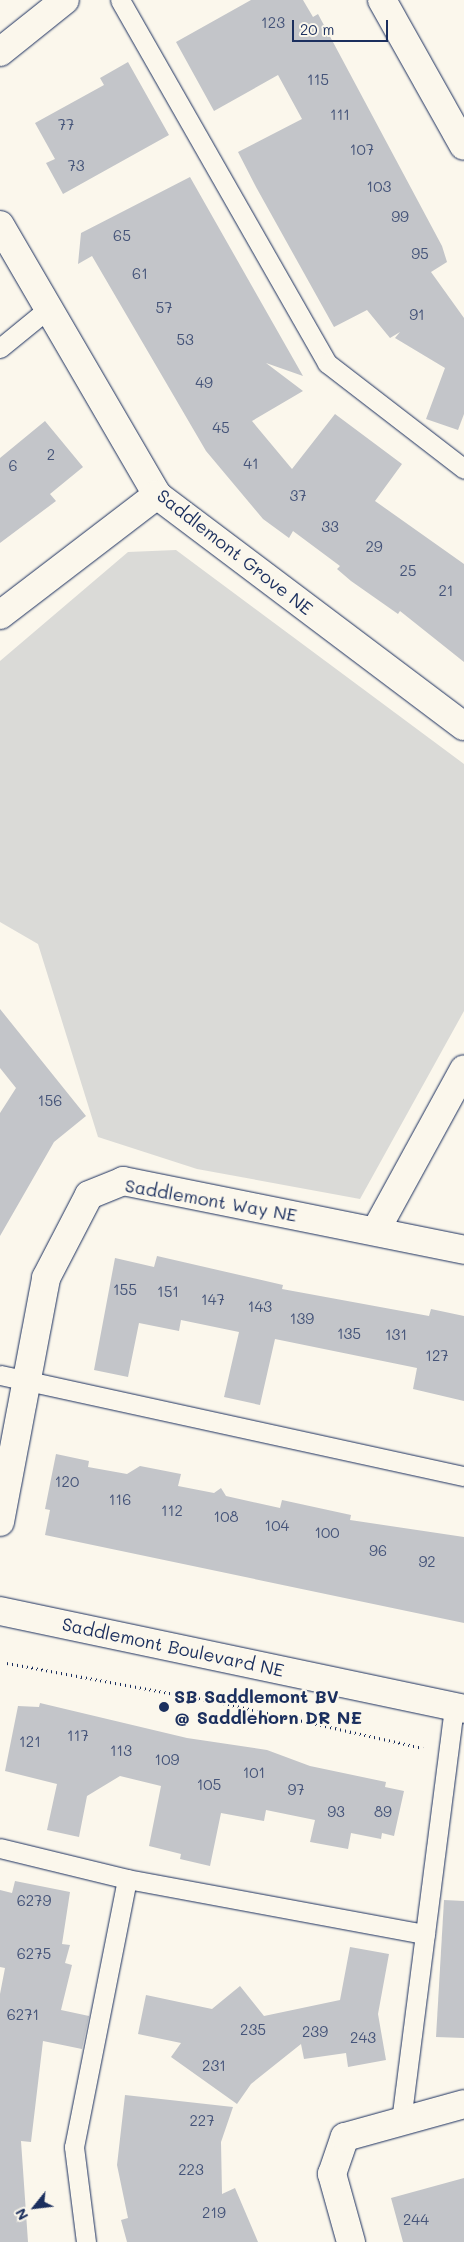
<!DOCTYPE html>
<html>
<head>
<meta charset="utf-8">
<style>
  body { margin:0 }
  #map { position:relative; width:464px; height:2242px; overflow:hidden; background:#fbf7ec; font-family:Mali,sans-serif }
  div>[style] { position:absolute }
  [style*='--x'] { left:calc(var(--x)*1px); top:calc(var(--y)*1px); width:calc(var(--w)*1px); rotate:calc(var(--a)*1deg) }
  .green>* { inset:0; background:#dadad7 }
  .building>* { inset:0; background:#c3c5c9 }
  .path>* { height:3px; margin-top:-1.5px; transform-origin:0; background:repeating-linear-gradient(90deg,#1b2f5e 0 1px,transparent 0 5px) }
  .roads { filter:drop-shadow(0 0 1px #1b2f5e) drop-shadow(0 0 1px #1b2f5e) }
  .lane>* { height:19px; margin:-9.5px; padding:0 9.5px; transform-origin:9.5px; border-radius:9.5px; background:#fbf7ec }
  .street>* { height:28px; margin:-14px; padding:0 14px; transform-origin:14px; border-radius:14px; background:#fbf7ec }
  .secondary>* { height:28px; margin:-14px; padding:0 14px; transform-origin:14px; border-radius:14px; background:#fbf7ec }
  .dots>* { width:14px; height:14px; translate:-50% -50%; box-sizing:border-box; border:2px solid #fbf7ec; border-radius:50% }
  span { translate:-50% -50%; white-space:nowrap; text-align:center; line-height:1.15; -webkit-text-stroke:4.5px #fbf7ec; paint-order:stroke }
  .number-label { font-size:15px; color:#455479 }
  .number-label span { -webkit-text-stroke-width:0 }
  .street-label { font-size:18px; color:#1b2f5e }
  .poi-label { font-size:18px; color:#1b2f5e; font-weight:700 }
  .left { translate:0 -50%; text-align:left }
  .north { position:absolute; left:10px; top:2182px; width:50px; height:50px; -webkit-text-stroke:4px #fbf7ec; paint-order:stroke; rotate:241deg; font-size:14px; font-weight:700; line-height:20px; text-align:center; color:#1b2f5e }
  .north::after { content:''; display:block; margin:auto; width:18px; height:22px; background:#1b2f5e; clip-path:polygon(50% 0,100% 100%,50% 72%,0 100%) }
  .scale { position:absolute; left:292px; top:20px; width:96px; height:22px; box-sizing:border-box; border:2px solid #1b2f5e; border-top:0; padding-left:6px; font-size:15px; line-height:18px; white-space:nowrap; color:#1b2f5e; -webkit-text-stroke:4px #fbf7ec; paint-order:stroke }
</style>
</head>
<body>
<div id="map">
  <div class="green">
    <i style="clip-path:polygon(176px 550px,464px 764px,464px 1011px,360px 1199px,197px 1169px,98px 1137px,38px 944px,0 922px,0 661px,128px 552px)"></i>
  </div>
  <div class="building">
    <i style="clip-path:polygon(251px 0,303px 0,313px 17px,318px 14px,442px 246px,447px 262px,431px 272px,464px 318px,464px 414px,458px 430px,426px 419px,445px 368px,395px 338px,400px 332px,390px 338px,367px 310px,334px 327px,256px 187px,238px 152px,302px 119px,278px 75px,214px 111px,176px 42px)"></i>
    <i style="clip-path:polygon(128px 62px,169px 135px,63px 194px,46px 163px,55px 159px,35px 123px,104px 85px,100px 78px)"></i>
    <i style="clip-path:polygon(190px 177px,303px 376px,266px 363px,303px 391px,252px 421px,292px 469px,335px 414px,402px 464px,375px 501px,464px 564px,464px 662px,400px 611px,398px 614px,351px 581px,337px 569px,340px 566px,293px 531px,289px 538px,263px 519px,206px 451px,92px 256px,78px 264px,81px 233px)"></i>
    <i style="clip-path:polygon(45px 421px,83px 467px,50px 494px,56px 501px,0 543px,0 458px)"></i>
    <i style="clip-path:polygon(0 1009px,86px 1116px,54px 1142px,0 1236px,0 1113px,16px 1088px,0 1068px)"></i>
    <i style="clip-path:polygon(157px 1256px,283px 1285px,282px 1289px,429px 1316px,431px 1309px,464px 1316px,464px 1401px,413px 1389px,417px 1368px,275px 1339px,260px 1405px,224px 1397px,239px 1332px,181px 1320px,179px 1331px,139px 1323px,128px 1377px,94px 1370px,115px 1258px,154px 1267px)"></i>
    <i style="clip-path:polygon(56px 1454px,89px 1461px,88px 1467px,127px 1474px,140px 1466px,181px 1474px,178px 1486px,214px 1493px,221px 1488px,226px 1496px,280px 1508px,282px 1500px,351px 1515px,350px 1520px,464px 1537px,464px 1623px,45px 1535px,50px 1510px,45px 1509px)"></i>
    <i style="clip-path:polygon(40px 1703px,187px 1738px,267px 1750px,310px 1766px,386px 1782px,385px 1787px,404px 1791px,394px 1836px,382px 1833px,381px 1839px,351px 1833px,348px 1849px,310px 1842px,315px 1820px,266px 1810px,264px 1821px,221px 1813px,210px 1866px,180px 1859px,181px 1854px,149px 1846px,161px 1786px,120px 1776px,87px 1796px,79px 1837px,47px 1830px,57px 1784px,5px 1771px,18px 1706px,39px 1707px)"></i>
    <i style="clip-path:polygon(15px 1881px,70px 1892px,62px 1944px,70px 1945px,65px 1963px,72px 1965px,61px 2010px,89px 2016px,82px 2049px,43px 2041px,31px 2142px,21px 2141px,28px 2242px,0 2242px,0 1994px,5px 1968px,0 1967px,0 1890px,12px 1893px)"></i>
    <i style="clip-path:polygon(444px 1900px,464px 1901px,464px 2038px,436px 2037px)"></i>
    <i style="clip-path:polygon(350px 1947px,389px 1954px,378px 2014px,386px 2060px,348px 2067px,346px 2053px,304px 2059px,301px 2044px,251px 2084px,237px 2104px,171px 2057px,181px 2043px,138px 2034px,146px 1995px,212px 2009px,240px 1986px,264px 2016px,340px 2000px)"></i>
    <i style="clip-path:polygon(125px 2095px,233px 2107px,221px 2142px,222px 2194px,235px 2188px,258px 2242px,127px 2242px,121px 2220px,128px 2218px,117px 2165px)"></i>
    <i style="clip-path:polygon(464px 2178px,464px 2242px,403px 2242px,391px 2198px)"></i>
  </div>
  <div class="path">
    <i style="--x:7;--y:1663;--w:220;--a:10.5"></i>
    <i style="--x:223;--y:1703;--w:205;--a:12.7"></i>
  </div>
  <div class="roads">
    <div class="lane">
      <i style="--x:120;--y:0;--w:418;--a:60.3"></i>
      <i style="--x:327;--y:363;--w:173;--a:37.7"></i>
      <i style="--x:0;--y:348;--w:63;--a:-39.2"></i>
      <i style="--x:0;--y:1375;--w:475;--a:12.3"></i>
      <i style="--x:0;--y:1848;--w:131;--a:13.7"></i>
      <i style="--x:127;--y:1879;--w:303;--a:10.5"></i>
      <i style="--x:401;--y:2121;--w:417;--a:-82.7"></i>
      <i style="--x:86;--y:2242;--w:96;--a:-97.2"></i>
      <i style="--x:74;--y:2147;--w:273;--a:-78.8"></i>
    </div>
    <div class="street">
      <i style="--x:382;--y:0;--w:167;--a:60.7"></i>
      <i style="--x:0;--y:52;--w:83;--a:-38.7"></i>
      <i style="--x:0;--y:225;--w:312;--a:59.8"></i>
      <i style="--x:157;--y:495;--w:384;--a:37"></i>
      <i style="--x:0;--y:615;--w:198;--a:-37.4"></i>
      <i style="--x:376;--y:1230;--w:183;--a:-61.3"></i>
      <i style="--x:0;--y:1522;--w:248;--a:-79.3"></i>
      <i style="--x:46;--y:1278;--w:93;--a:-62.6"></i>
      <i style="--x:89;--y:1195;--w:37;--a:-22"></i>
      <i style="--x:123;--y:1181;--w:348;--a:11.4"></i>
      <i style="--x:351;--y:2242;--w:71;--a:-105.6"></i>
      <i style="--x:332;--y:2174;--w:39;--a:-71"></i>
      <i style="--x:345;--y:2137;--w:123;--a:-15.5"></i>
    </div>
    <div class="secondary">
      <i style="--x:0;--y:1611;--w:474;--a:11.9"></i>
    </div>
  </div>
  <div class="dots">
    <i style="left:164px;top:1707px;background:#1b2f5e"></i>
  </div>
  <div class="number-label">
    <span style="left:273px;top:23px">123</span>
    <span style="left:318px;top:80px">115</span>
    <span style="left:340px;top:115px">111</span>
    <span style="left:66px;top:125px">77</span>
    <span style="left:362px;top:150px">107</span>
    <span style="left:76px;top:166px">73</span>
    <span style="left:379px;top:187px">103</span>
    <span style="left:400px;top:217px">99</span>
    <span style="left:122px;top:236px">65</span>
    <span style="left:420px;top:254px">95</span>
    <span style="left:140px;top:274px">61</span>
    <span style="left:164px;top:308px">57</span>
    <span style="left:417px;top:315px">91</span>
    <span style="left:185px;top:340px">53</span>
    <span style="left:204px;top:383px">49</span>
    <span style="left:221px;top:428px">45</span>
    <span style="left:51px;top:455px">2</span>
    <span style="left:251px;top:464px">41</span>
    <span style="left:13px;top:466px">6</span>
    <span style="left:298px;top:496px">37</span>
    <span style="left:330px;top:527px">33</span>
    <span style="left:374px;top:547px">29</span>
    <span style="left:408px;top:571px">25</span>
    <span style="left:446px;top:591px">21</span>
    <span style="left:50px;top:1101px">156</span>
    <span style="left:125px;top:1290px">155</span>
    <span style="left:168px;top:1292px">151</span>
    <span style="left:213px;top:1300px">147</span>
    <span style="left:260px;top:1307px">143</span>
    <span style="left:302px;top:1319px">139</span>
    <span style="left:349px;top:1334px">135</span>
    <span style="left:396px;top:1335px">131</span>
    <span style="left:437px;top:1356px">127</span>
    <span style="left:67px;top:1482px">120</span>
    <span style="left:120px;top:1500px">116</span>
    <span style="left:172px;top:1511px">112</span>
    <span style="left:226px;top:1517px">108</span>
    <span style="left:277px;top:1526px">104</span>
    <span style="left:327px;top:1533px">100</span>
    <span style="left:378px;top:1551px">96</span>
    <span style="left:427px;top:1562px">92</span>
    <span style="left:78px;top:1736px">117</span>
    <span style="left:30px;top:1742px">121</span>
    <span style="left:121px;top:1751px">113</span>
    <span style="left:167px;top:1760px">109</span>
    <span style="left:254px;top:1773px">101</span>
    <span style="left:209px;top:1785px">105</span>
    <span style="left:296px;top:1790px">97</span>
    <span style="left:336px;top:1812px">93</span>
    <span style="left:383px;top:1812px">89</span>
    <span style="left:34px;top:1901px">6279</span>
    <span style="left:34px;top:1954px">6275</span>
    <span style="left:23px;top:2015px">6271</span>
    <span style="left:253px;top:2030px">235</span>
    <span style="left:315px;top:2032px">239</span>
    <span style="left:363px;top:2038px">243</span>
    <span style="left:214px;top:2066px">231</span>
    <span style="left:202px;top:2121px">227</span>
    <span style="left:191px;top:2170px">223</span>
    <span style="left:214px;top:2213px">219</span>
    <span style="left:416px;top:2220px">244</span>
  </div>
  <div class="street-label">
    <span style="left:235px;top:552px;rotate:38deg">Saddlemont Grove NE</span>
    <span style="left:211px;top:1200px;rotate:10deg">Saddlemont Way NE</span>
    <span style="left:173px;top:1647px;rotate:12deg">Saddlemont Boulevard NE</span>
  </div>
  <div class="poi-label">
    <span class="left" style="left:174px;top:1707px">SB Saddlemont BV<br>@ Saddlehorn DR NE</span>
  </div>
  <div class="north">N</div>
  <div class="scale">20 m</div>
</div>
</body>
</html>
